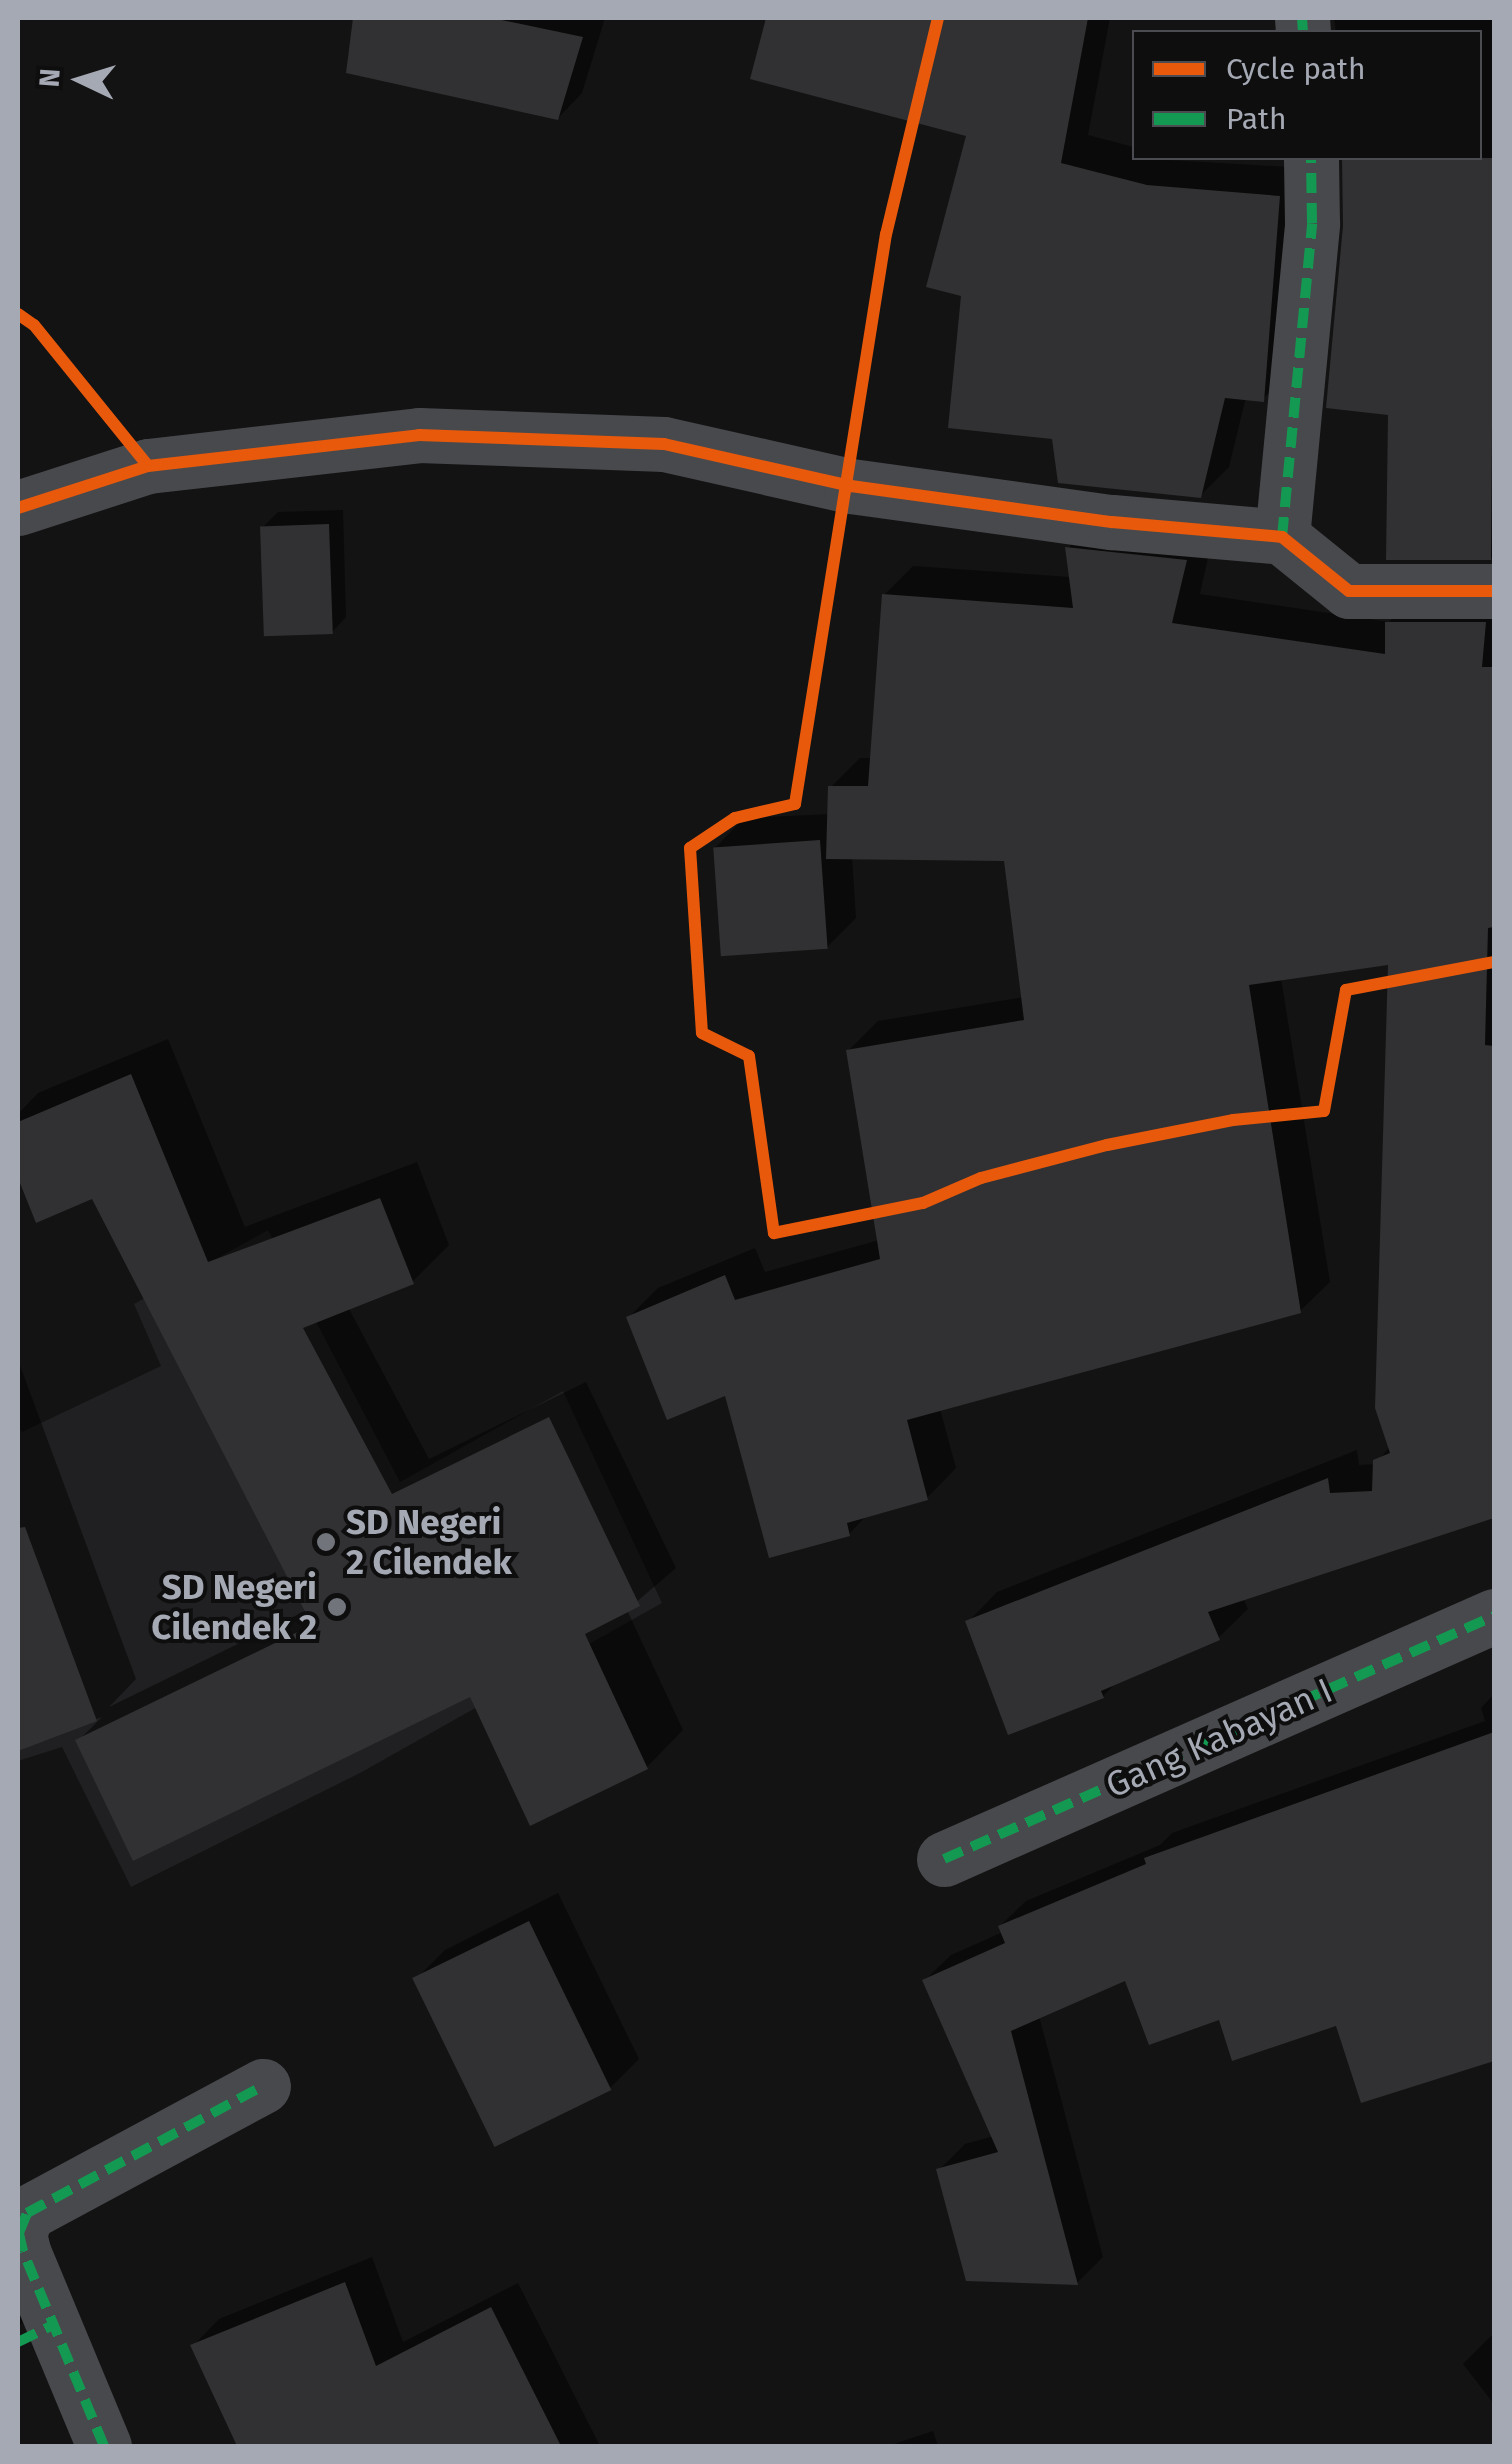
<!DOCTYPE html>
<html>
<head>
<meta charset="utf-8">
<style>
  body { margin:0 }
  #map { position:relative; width:1512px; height:2464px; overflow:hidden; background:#131314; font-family:"Fira Sans",sans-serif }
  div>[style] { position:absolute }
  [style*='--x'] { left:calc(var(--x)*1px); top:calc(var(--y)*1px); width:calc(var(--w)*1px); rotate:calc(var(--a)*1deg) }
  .built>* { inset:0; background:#202022 }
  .shadow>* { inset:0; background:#0007 }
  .building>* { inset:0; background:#313133; transform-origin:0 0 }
  .minor>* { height:55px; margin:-27.5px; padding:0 27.5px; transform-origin:27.5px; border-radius:27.5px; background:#48494c }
  .quiet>* { height:10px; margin-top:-5px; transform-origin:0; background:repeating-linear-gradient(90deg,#139951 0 20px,transparent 0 30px) }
  .cycleway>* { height:12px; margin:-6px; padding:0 6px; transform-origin:6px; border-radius:6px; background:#e8590c }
  .dots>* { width:28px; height:28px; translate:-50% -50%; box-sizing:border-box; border:5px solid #0e0e0f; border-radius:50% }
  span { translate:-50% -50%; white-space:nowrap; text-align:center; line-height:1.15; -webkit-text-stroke:8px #0e0e0f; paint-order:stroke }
  .poi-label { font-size:35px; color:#a5a9b4; font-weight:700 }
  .left { translate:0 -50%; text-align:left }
  .right { translate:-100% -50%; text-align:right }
  .street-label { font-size:35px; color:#a5a9b4 }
  .frame { position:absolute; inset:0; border:20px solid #a5a9b4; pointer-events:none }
  .legend { position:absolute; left:1132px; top:30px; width:350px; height:130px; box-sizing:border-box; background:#0e0e0f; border:2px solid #4a4c51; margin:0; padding:12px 18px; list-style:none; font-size:30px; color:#a5a9b4 }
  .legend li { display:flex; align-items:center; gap:20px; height:50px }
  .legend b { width:50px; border:2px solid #4a4c51 }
  .north { position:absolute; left:30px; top:30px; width:100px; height:100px; -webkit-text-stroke:8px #0e0e0f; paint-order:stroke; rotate:274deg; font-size:28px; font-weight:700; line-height:40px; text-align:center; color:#a5a9b4 }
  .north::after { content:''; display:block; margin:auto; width:35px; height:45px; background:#a5a9b4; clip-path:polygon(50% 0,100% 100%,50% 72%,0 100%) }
</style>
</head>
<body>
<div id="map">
  <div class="built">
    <i style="clip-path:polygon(268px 1230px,400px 1482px,563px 1391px,662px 1603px,360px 1773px,131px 1887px,62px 1747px,18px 1761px,18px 1426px,22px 1432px,161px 1366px,134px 1304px)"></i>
  </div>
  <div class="shadow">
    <i style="clip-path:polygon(355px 18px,605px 18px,582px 93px,558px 118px,349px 71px)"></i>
    <i style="clip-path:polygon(769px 18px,1110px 18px,1088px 135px,1134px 147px,1134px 158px,1308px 168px,1291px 371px,1263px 399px,1246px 397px,1229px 467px,1200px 496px,963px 294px,969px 134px,753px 77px)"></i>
    <i style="clip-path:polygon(1334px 18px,1494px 18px,1494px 557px,1388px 557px,1390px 413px,1346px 223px,1345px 158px,1480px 158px,1480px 32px,1336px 32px)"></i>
    <i style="clip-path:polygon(343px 510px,346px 617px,332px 632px,263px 527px,278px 512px)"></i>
    <i style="clip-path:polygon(1097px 519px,1214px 531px,1200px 594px,1389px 622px,1417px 594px,1494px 594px,1494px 1515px,1243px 1598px,1248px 1609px,1218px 1638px,1118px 1681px,1103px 1696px,968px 1622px,997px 1592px,1357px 1450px,1359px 1465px,1376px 1464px,1390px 1446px,1391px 962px,1281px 978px,1330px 1282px,1300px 1311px,940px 1409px,956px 1468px,927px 1498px,868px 1514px,849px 1534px,727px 1393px,629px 1317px,658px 1288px,755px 1248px,765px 1272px,879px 1240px,848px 1051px,878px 1021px,1024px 997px,1006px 859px,852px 857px,856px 918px,827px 947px,715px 848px,744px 818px,830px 814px,831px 787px,860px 758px,873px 758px,884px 595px,913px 566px,1071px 577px,1068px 548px)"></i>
    <i style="clip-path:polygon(168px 1039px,245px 1227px,417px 1162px,449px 1245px,412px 1282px,348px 1307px,429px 1459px,586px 1382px,676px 1568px,627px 1610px,683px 1730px,647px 1767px,471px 1694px,78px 1741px,102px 1717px,18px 1748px,18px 1360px,136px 1679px,109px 1707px,307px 1610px,93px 1196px,37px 1220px,18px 1171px,18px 1114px,38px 1093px)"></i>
    <i style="clip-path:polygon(1494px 1694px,1494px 2024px,1460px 2037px,1221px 2017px,1127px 1978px,1039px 2016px,1103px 2257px,1077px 2283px,939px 2170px,965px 2144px,994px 2136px,925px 1980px,951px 1955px,1003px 1932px,1000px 1926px,1026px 1901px,1160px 1845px,1172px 1833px,1485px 1721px,1481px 1708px)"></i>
    <i style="clip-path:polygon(558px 1893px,639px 2059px,610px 2088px,416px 1979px,445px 1950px)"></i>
    <i style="clip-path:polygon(18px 2211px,49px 2297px,18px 2327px)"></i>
    <i style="clip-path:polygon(372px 2257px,403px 2342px,518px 2283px,600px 2446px,330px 2446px,310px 2408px,240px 2446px,193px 2346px,219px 2319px)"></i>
    <i style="clip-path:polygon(1494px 2333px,1494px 2404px,1463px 2364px)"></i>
    <i style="clip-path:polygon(933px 2431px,938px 2446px,888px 2446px)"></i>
  </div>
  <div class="building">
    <i style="clip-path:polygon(353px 18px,492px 18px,583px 37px,558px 120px,346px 73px)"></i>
    <i style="clip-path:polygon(766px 18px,1088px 18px,1061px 163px,1147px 185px,1280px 196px,1264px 402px,1225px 398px,1201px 498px,1058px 483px,1052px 439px,948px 428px,961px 296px,926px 287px,966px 136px,750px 79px)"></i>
    <i style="clip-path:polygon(1342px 158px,1494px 158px,1491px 560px,1386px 560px,1388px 415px,1326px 408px,1343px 226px)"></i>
    <i style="left:329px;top:524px;width:110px;height:69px;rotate:88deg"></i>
    <i style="clip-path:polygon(1065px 547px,1187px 560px,1172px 623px,1385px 654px,1385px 622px,1486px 622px,1482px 667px,1494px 667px,1494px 927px,1488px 928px,1485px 1045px,1494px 1046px,1494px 1518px,1208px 1612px,1220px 1640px,1101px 1691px,1104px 1698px,1008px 1735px,965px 1621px,1328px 1478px,1330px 1493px,1372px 1491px,1373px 1460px,1390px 1453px,1375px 1408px,1388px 965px,1249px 985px,1301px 1313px,907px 1420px,928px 1500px,847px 1523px,850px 1536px,769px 1558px,725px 1396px,667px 1420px,626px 1317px,725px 1275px,735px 1300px,880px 1259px,846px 1050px,1024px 1020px,1004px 861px,826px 859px,828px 786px,868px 786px,882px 594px,1073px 608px)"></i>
    <i style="left:820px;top:840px;width:109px;height:107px;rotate:86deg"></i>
    <i style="clip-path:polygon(131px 1074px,208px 1262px,380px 1198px,414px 1284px,303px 1328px,392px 1494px,549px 1417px,640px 1606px,585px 1634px,648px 1769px,530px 1826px,470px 1697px,133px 1861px,75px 1740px,312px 1625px,92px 1199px,36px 1223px,18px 1178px,18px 1122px)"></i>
    <i style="clip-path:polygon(25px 1527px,97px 1721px,18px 1751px,18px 1528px)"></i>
    <i style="clip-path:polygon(1494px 1732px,1494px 2061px,1361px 2103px,1336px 2026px,1232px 2061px,1219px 2020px,1149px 2045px,1125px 1981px,1011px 2031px,1078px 2285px,966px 2281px,936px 2169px,998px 2152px,922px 1980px,1005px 1943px,998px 1926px,1146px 1864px,1144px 1858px)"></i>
    <i style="left:529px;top:1921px;width:188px;height:130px;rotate:64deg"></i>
    <i style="clip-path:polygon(345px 2282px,376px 2366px,491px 2307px,561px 2446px,237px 2446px,190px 2345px)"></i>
  </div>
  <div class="minor">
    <i style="--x:1302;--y:18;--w:14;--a:86"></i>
    <i style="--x:18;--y:508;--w:137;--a:-17.9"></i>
    <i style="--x:148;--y:466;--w:273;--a:-6.5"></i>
    <i style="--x:419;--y:435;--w:245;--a:2.1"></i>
    <i style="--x:664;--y:444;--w:192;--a:12.7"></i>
    <i style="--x:851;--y:486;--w:263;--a:7.9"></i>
    <i style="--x:1112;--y:522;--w:171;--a:5"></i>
    <i style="--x:1282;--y:537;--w:86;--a:38.9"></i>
    <i style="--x:1349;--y:591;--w:145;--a:0"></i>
    <i style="--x:1282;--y:537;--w:315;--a:-84.5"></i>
    <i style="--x:1312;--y:223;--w:65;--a:-90.9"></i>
    <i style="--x:944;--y:1859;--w:601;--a:-23.84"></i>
    <i style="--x:104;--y:2446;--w:211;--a:-112.6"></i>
    <i style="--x:23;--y:2251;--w:18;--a:-103"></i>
    <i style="--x:19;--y:2233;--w:22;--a:-68"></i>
    <i style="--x:27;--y:2213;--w:268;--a:-28.3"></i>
  </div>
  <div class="quiet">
    <i style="--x:1302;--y:18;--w:14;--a:86"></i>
    <i style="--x:1282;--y:537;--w:315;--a:-84.5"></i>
    <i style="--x:1312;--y:223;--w:65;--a:-90.9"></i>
    <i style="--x:944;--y:1859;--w:601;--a:-23.84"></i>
    <i style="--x:18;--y:2342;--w:39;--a:-26"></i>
    <i style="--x:104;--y:2446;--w:211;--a:-112.6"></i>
    <i style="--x:23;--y:2251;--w:18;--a:-103"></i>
    <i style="--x:19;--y:2233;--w:22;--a:-68"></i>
    <i style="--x:27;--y:2213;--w:268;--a:-28.3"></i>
  </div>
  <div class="cycleway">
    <i style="--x:938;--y:18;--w:222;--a:103.5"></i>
    <i style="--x:886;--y:234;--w:577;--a:99.07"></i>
    <i style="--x:795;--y:804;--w:62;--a:166.9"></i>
    <i style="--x:735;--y:818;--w:54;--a:146.3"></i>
    <i style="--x:690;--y:848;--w:185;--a:86.3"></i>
    <i style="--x:702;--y:1033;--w:52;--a:26.1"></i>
    <i style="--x:749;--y:1056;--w:179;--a:82"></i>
    <i style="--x:774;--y:1233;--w:152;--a:-11.4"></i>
    <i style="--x:923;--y:1203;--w:63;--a:-23.3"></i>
    <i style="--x:981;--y:1178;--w:130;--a:-14.7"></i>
    <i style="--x:1107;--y:1145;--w:128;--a:-11.2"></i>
    <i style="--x:1233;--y:1120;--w:91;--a:-5.6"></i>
    <i style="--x:1324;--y:1111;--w:123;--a:-79.7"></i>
    <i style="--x:1346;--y:990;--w:151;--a:-10.7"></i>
    <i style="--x:18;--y:314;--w:19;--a:35"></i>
    <i style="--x:34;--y:325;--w:181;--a:51"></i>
    <i style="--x:18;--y:508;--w:137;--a:-17.9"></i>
    <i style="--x:148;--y:466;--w:273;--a:-6.5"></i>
    <i style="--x:419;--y:435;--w:245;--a:2.1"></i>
    <i style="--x:664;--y:444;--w:192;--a:12.7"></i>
    <i style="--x:851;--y:486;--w:263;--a:7.9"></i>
    <i style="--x:1112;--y:522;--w:171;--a:5"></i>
    <i style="--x:1282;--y:537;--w:86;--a:38.9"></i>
    <i style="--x:1349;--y:591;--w:145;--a:0"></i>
  </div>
  <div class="dots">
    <i style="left:326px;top:1542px;background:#72747c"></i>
    <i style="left:337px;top:1607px;background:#72747c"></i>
  </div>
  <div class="poi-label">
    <span class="left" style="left:346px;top:1542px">SD Negeri<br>2 Cilendek</span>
    <span class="right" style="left:317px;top:1607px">SD Negeri<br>Cilendek 2</span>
  </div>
  <div class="street-label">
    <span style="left:1219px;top:1738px;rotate:-24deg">Gang Kabayan I</span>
  </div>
  <div class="frame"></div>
  <ul class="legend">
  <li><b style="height:12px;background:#e8590c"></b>Cycle path</li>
  <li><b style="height:12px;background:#139951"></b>Path</li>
  </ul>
  <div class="north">N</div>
</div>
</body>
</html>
